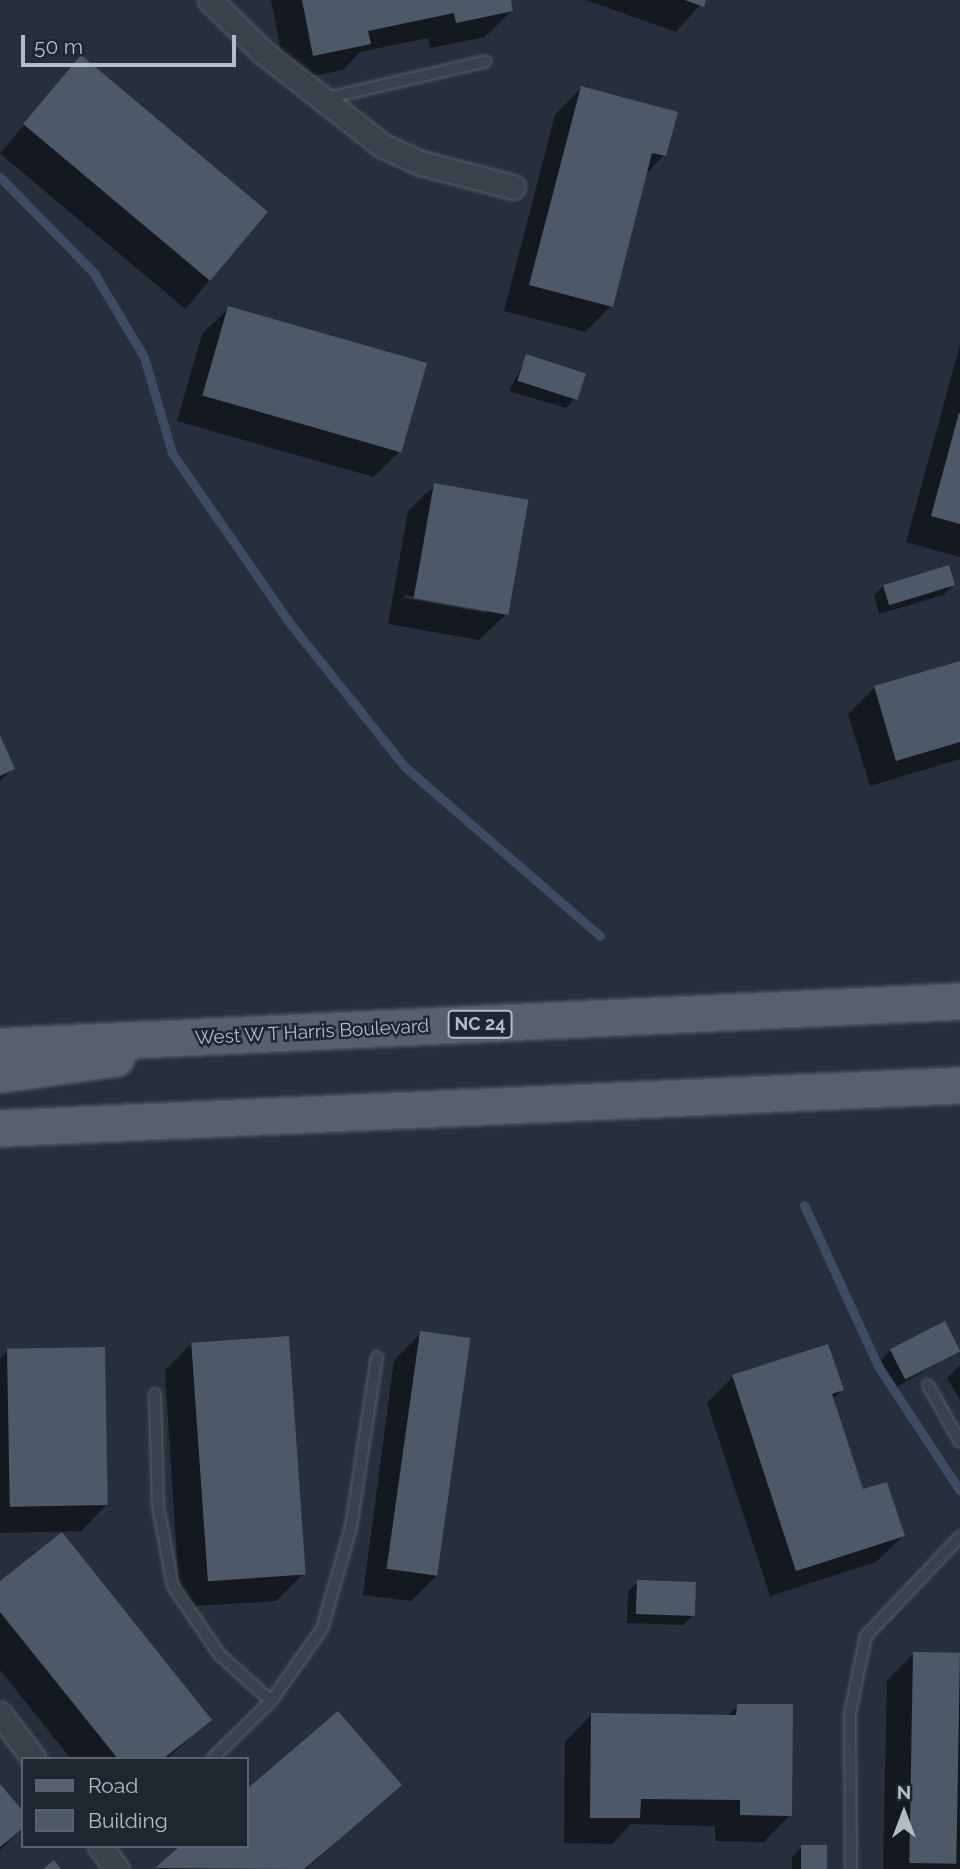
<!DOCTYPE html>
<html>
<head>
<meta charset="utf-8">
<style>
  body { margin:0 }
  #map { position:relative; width:960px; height:1869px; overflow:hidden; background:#262f3b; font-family:Raleway,sans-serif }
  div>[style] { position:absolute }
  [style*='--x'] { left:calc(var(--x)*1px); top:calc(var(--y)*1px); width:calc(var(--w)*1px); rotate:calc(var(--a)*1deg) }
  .shadow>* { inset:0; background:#0007; transform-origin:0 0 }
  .stream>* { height:9px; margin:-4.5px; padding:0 4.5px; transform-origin:4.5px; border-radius:4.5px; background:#3d4c63 }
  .building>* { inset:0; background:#4e5967; transform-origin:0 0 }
  .roads { filter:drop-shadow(0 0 2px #575f69) drop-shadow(0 0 2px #575f69) }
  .service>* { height:10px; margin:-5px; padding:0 5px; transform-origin:5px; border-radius:5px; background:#39414b }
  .minor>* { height:23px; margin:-11.5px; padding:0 11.5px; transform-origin:11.5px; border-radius:11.5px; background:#39414b }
  .primary>* { height:35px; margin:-17.5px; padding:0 17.5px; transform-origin:17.5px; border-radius:17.5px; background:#57606b }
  span { translate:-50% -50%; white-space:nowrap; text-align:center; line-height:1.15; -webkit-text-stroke:5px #1e2630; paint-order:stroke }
  .shield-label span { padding:2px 5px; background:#1e2630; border:2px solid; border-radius:5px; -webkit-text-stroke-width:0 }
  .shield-label { font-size:18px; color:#b5bcc7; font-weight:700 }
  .street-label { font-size:19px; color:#b5bcc7 }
  .legend { position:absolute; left:21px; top:1757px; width:228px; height:91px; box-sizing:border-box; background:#1e2630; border:2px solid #5a626c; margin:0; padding:9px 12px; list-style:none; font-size:21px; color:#b5bcc7 }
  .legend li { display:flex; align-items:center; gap:14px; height:35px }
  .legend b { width:35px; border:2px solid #5a626c }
  .north { position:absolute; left:869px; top:1778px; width:70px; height:70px; -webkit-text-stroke:5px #1e2630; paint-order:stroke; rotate:0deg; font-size:19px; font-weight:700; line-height:28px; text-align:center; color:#b5bcc7 }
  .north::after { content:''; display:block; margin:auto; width:24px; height:32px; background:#b5bcc7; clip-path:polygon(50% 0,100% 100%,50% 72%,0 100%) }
  .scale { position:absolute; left:21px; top:35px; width:215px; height:32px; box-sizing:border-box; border:4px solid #b5bcc7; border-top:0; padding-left:9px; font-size:21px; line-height:24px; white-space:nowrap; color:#b5bcc7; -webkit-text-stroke:5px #1e2630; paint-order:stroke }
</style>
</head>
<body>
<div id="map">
  <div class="shadow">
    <i style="clip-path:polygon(271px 0,509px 0,511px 11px,485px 37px,430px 48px,428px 38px,360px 52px,343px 70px,287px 81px)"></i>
    <i style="clip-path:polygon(586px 0,704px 0,676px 32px)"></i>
    <i style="left:81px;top:57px;width:242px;height:126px;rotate:40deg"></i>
    <i style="clip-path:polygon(581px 88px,664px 155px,645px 175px,611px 306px,585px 332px,504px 311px,555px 115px)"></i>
    <i style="clip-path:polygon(229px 308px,400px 451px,374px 477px,177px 421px,202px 334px)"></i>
    <i style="clip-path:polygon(960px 345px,960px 557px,906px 542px)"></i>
    <i style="clip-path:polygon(527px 356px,576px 398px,566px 408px,509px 391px)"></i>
    <i style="clip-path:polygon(evenodd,435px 485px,506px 614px,479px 640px,388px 624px,408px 511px,435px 485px,405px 595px,487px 610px,487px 613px,404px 598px,405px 595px)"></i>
    <i style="clip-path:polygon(884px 585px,953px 585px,943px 595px,879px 614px,874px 595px)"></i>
    <i style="clip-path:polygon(960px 662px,960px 759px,870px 786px,848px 714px,875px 687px)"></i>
    <i style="clip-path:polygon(0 740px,13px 768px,0 781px)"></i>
    <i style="clip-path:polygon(421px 1333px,437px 1575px,411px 1601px,363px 1595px,394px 1360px)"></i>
    <i style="clip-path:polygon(191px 1344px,302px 1575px,276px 1601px,180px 1607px,165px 1370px)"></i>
    <i style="clip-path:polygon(891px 1350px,958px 1351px,895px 1388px,881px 1360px)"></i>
    <i style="clip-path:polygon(7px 1351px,107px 1504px,81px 1531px,0 1533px,0 1359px)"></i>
    <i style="clip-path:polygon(960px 1365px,960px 1400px,947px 1378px)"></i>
    <i style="clip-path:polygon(733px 1377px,842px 1390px,832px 1400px,862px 1492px,903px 1536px,876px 1562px,770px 1596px,707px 1403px)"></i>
    <i style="clip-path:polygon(638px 1582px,693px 1615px,683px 1625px,627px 1623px,628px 1592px)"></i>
    <i style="clip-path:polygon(0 1583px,210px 1719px,167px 1759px,71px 1759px,0 1670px)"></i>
    <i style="clip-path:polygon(913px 1654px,960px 1655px,960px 1869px,883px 1869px,887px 1680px)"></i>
    <i style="clip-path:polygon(738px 1706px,790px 1815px,764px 1842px,715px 1841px,715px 1826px,631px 1824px,612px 1844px,564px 1843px,565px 1742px,591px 1715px,727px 1716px)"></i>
    <i style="clip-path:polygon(337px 1714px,400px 1785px,306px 1869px,156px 1869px,183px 1846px,247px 1846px,247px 1791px)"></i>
    <i style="clip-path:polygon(0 1786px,23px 1827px,0 1850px)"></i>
    <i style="clip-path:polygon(802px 1847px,826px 1869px,792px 1869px,792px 1857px)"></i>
  </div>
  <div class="stream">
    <i style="--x:0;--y:177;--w:134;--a:45.6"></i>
    <i style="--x:94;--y:273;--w:98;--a:59.2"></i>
    <i style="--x:144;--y:357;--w:100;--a:73.7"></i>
    <i style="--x:172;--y:453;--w:211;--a:55.3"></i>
    <i style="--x:292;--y:626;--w:181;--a:51.3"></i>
    <i style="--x:405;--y:767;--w:258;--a:40.9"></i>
    <i style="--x:804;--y:1205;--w:177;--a:65.3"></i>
    <i style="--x:878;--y:1366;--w:149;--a:56.7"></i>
  </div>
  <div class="building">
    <i style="clip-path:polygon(302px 0,511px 0,513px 11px,456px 23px,454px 13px,368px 31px,371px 44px,313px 56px)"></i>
    <i style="clip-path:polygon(685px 0,706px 0,704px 7px)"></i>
    <i style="left:81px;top:55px;width:244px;height:90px;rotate:40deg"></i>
    <i style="clip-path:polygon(581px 86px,678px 112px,666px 156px,652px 153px,613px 307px,529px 285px)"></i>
    <i style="left:228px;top:306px;width:207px;height:93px;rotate:16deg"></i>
    <i style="left:526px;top:354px;width:63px;height:28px;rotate:18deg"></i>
    <i style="clip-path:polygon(959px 413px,960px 413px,960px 524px,931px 516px)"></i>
    <i style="left:434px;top:483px;width:96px;height:117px;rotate:10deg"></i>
    <i style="left:949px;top:565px;width:21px;height:69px;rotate:73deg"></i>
    <i style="clip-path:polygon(960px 661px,960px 742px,896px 761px,874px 686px)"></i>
    <i style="clip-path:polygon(0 735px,15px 769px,0 776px)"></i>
    <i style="left:945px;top:1321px;width:34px;height:62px;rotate:63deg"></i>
    <i style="left:420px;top:1331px;width:51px;height:240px;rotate:8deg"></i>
    <i style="left:289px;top:1336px;width:239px;height:98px;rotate:86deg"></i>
    <i style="clip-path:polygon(828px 1344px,844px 1390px,832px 1394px,863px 1489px,887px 1482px,905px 1536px,796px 1571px,732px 1375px)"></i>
    <i style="left:105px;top:1347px;width:158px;height:98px;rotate:89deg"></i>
    <i style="clip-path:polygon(62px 1532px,212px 1720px,163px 1759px,118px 1759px,0 1612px,0 1581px)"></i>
    <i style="left:637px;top:1580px;width:59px;height:34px;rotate:2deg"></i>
    <i style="left:913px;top:1652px;width:47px;height:211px;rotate:1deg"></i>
    <i style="clip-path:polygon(737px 1704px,793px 1704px,792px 1816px,740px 1815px,740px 1800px,641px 1799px,640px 1818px,590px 1818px,591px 1713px,736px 1715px)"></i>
    <i style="clip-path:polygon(338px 1711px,402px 1785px,341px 1838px,304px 1869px,155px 1868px,180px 1846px,247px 1846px,247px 1789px)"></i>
    <i style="clip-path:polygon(0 1784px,23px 1811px,23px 1828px,0 1847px)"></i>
    <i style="left:801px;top:1845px;width:26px;height:24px"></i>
    <i style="clip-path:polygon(54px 1860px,61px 1869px,43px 1869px)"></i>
  </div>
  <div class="roads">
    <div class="service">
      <i style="--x:323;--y:99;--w:167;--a:-13.1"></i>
      <i style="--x:928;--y:1385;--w:65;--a:60.7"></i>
      <i style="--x:155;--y:1394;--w:112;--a:88.5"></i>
      <i style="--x:158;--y:1506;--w:81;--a:79.4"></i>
      <i style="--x:173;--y:1586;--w:82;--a:55.9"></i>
      <i style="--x:219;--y:1654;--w:70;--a:42.1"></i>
      <i style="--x:212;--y:1759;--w:83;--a:-44.5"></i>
      <i style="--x:271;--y:1701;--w:88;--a:-54.7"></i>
      <i style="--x:322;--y:1629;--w:106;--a:-74.1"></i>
      <i style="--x:351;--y:1527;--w:172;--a:-81.3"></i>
      <i style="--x:851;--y:1869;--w:156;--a:-90.4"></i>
      <i style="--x:850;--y:1713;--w:79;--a:-78.3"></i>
      <i style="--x:866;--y:1636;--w:137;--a:-46.5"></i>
    </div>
    <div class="minor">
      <i style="--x:210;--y:0;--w:74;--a:44.5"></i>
      <i style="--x:263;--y:52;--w:152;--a:38.1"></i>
      <i style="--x:383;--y:146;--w:42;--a:24.1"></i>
      <i style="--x:421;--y:163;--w:95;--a:14.6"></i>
      <i style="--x:0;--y:1714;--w:56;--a:52.9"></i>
      <i style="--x:100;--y:1846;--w:29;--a:54"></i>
    </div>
    <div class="primary">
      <i style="--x:0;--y:1046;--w:961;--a:-2.68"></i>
      <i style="--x:0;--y:1074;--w:117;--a:-7.9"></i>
      <i style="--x:0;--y:1128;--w:961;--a:-2.56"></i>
    </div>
  </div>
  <div class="shield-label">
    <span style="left:480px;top:1024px">NC 24</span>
  </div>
  <div class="street-label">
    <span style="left:312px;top:1032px;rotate:-3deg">West W T Harris Boulevard</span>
  </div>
  <ul class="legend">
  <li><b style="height:9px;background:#57606b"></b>Road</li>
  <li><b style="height:19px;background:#4e5967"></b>Building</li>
  </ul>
  <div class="north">N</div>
  <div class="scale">50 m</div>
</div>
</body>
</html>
